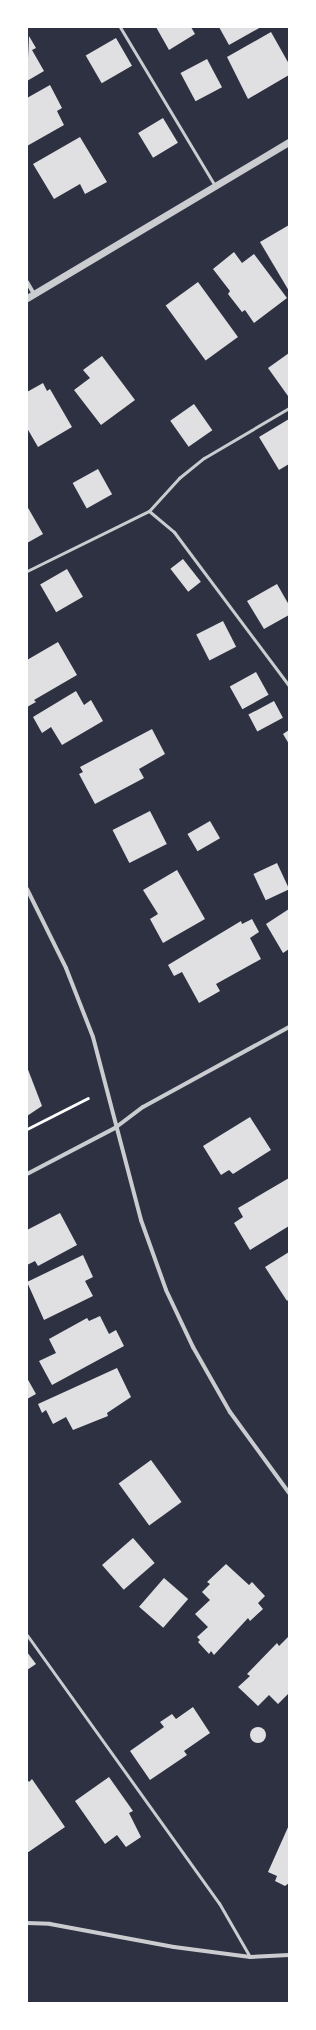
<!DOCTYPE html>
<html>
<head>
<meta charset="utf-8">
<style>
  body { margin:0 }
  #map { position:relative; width:316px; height:2030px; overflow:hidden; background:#2d3142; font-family:Rubik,sans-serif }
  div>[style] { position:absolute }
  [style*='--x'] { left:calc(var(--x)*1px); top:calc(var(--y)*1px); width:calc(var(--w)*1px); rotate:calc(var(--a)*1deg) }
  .building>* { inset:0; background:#e0e0e3; transform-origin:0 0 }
  .round { border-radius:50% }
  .path>* { height:2.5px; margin:-1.25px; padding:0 1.25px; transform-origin:1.25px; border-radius:1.25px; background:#fff }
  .service>* { height:3px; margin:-1.5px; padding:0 1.5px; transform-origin:1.5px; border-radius:1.5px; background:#caccd0 }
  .minor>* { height:4px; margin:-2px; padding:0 2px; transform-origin:2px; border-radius:2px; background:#caccd0 }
  .tertiary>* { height:7px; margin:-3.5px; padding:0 3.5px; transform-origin:3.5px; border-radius:3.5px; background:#caccd0 }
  span { translate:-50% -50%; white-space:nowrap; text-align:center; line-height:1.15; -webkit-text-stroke:4px #fff; paint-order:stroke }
  .frame { position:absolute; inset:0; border:28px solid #fff; pointer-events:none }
</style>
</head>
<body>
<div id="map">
  <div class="building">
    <i style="clip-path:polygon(156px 27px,191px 27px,195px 34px,169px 50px)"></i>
    <i style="clip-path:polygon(219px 27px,261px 27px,229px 45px)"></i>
    <i style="clip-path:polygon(271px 32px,289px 64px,289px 75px,248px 99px,227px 57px)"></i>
    <i style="clip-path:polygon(29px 36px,36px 48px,32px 50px,44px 71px,27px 81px)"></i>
    <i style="left:116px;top:38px;width:32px;height:35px;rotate:60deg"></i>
    <i style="left:207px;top:59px;width:32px;height:30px;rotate:62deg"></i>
    <i style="clip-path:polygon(50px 85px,62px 108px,57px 111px,64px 125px,27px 146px,27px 98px)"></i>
    <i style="left:163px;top:118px;width:29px;height:29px;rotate:59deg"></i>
    <i style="clip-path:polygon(80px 137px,107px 182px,85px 194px,80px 184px,54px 199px,33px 164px)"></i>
    <i style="clip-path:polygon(289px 225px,289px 291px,260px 242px)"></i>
    <i style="clip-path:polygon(234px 252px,242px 263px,254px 254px,287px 298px,254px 323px,245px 310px,242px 312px,228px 294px,230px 291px,213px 269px)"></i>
    <i style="left:198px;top:282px;width:68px;height:40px;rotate:54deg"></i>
    <i style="clip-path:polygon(289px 353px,289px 395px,288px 396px,268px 368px)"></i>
    <i style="clip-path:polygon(102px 356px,135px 400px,101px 425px,74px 390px,90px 378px,83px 370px)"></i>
    <i style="clip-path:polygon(43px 383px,47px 391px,50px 389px,72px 427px,38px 447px,27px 428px,27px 392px)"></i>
    <i style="left:194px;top:404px;width:32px;height:29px;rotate:55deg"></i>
    <i style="clip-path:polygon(289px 419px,289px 464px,279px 470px,259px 437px)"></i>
    <i style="left:98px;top:469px;width:29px;height:29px;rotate:61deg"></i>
    <i style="clip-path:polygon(27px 506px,43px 534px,27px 543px)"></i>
    <i style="left:183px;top:559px;width:29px;height:16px;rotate:52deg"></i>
    <i style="left:67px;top:569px;width:32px;height:31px;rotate:60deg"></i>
    <i style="clip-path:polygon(277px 584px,289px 605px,289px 615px,264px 629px,247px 601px)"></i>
    <i style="left:223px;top:621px;width:29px;height:30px;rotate:63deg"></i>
    <i style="clip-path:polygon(58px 642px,77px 675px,34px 700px,36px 702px,27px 707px,27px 660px)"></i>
    <i style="left:256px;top:672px;width:26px;height:30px;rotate:61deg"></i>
    <i style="clip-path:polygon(76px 691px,84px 705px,91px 700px,103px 721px,62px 745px,51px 727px,42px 733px,33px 717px)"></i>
    <i style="left:274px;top:701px;width:19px;height:29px;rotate:62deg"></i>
    <i style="clip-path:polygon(152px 729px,165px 754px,139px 769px,144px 778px,95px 804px,79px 774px,83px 772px,80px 767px)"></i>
    <i style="clip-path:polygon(289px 730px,289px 744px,283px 734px)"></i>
    <i style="left:150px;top:811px;width:37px;height:42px;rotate:63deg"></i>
    <i style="left:210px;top:821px;width:20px;height:26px;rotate:60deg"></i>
    <i style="left:277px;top:863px;width:29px;height:26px;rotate:65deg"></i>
    <i style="clip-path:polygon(177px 870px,205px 919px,163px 943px,150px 919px,158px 914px,143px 890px)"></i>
    <i style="clip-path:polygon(289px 909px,289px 949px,283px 953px,266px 924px)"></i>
    <i style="clip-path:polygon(252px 919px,259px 932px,250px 938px,261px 959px,216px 984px,220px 991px,199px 1003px,182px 972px,174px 976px,168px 965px,241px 921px,242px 924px)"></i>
    <i style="clip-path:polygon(27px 1067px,42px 1106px,27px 1116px)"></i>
    <i style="clip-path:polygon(250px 1117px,271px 1150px,233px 1174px,229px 1170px,221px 1175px,203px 1146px)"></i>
    <i style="clip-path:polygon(289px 1178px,289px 1226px,250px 1250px,234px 1223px,243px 1217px,238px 1208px)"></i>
    <i style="clip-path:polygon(60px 1213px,77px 1245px,38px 1266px,35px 1261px,27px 1265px,27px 1230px)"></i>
    <i style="clip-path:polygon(289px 1252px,289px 1299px,287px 1301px,265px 1267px)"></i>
    <i style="clip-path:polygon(83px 1255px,93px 1277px,85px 1281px,93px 1296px,44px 1320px,27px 1282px)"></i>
    <i style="clip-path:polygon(100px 1316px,109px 1334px,116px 1330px,124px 1346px,52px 1385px,39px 1361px,56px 1353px,49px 1339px,87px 1318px,89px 1321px)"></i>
    <i style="clip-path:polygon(117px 1368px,131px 1397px,107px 1413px,108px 1416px,73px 1430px,66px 1417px,53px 1424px,46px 1410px,42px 1413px,38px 1404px)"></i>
    <i style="clip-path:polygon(27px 1378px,36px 1394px,27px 1399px)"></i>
    <i style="left:151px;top:1460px;width:52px;height:40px;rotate:54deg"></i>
    <i style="left:133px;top:1538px;width:33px;height:41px;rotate:49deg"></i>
    <i style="clip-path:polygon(226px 1564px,249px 1585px,252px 1582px,265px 1596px,258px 1603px,263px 1609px,250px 1621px,248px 1618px,214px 1655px,211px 1651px,209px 1654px,198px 1642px,200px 1640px,197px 1637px,208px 1627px,195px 1614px,210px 1600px,202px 1592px,210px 1584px,207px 1582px)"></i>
    <i style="left:164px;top:1578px;width:32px;height:38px;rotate:41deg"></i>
    <i style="clip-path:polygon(289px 1636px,289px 1693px,278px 1704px,269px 1695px,258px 1706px,238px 1687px,250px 1676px,247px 1674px,277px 1643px,279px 1646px)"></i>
    <i style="clip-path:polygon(27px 1652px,36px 1664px,27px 1670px)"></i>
    <i style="clip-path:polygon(193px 1707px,210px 1733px,184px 1751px,187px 1755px,150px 1780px,130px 1751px,164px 1727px,160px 1722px,172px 1714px,176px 1719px)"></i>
    <i class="round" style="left:250px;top:1727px;width:16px;height:16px"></i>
    <i style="clip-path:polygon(109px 1777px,133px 1811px,129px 1813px,141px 1837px,126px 1847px,117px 1835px,105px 1844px,75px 1801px)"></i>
    <i style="clip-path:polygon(27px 1779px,29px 1782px,32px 1779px,65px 1827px,27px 1853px)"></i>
    <i style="clip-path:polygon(289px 1825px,289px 1883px,285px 1886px,275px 1881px,277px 1876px,268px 1872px)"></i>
  </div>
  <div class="path">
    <i style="--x:27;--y:1129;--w:68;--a:-26.9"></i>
  </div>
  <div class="service">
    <i style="--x:120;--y:27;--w:185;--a:59.1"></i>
    <i style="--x:149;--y:511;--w:45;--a:-47.7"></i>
    <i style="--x:179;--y:478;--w:32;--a:-39"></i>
    <i style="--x:204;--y:458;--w:99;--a:-30.5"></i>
    <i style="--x:27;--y:571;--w:136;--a:-26.2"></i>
    <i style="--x:149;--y:511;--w:33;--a:40"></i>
    <i style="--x:174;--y:532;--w:192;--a:53.2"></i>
    <i style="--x:27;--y:1635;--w:330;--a:54.4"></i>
    <i style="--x:219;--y:1903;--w:62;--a:60.1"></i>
  </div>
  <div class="minor">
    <i style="--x:27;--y:282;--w:14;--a:60"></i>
    <i style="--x:27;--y:889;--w:88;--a:63.7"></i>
    <i style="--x:66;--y:968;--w:74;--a:68.6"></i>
    <i style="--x:93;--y:1037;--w:189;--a:75.3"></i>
    <i style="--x:141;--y:1220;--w:74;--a:70.3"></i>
    <i style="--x:166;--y:1290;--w:63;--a:64.7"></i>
    <i style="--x:193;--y:1347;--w:75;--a:60.4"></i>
    <i style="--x:230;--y:1412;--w:100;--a:53.9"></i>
    <i style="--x:27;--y:1174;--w:99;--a:-27.6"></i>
    <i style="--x:115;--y:1128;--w:35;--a:-37"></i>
    <i style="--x:143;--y:1107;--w:166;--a:-28.7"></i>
    <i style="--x:27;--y:1923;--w:23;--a:2"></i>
    <i style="--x:50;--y:1924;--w:126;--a:10.5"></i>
    <i style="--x:174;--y:1947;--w:77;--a:7.5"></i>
    <i style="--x:250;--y:1957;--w:39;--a:-3"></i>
  </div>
  <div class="tertiary">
    <i style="--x:27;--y:298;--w:305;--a:-30.8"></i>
  </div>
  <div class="frame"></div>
</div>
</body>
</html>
